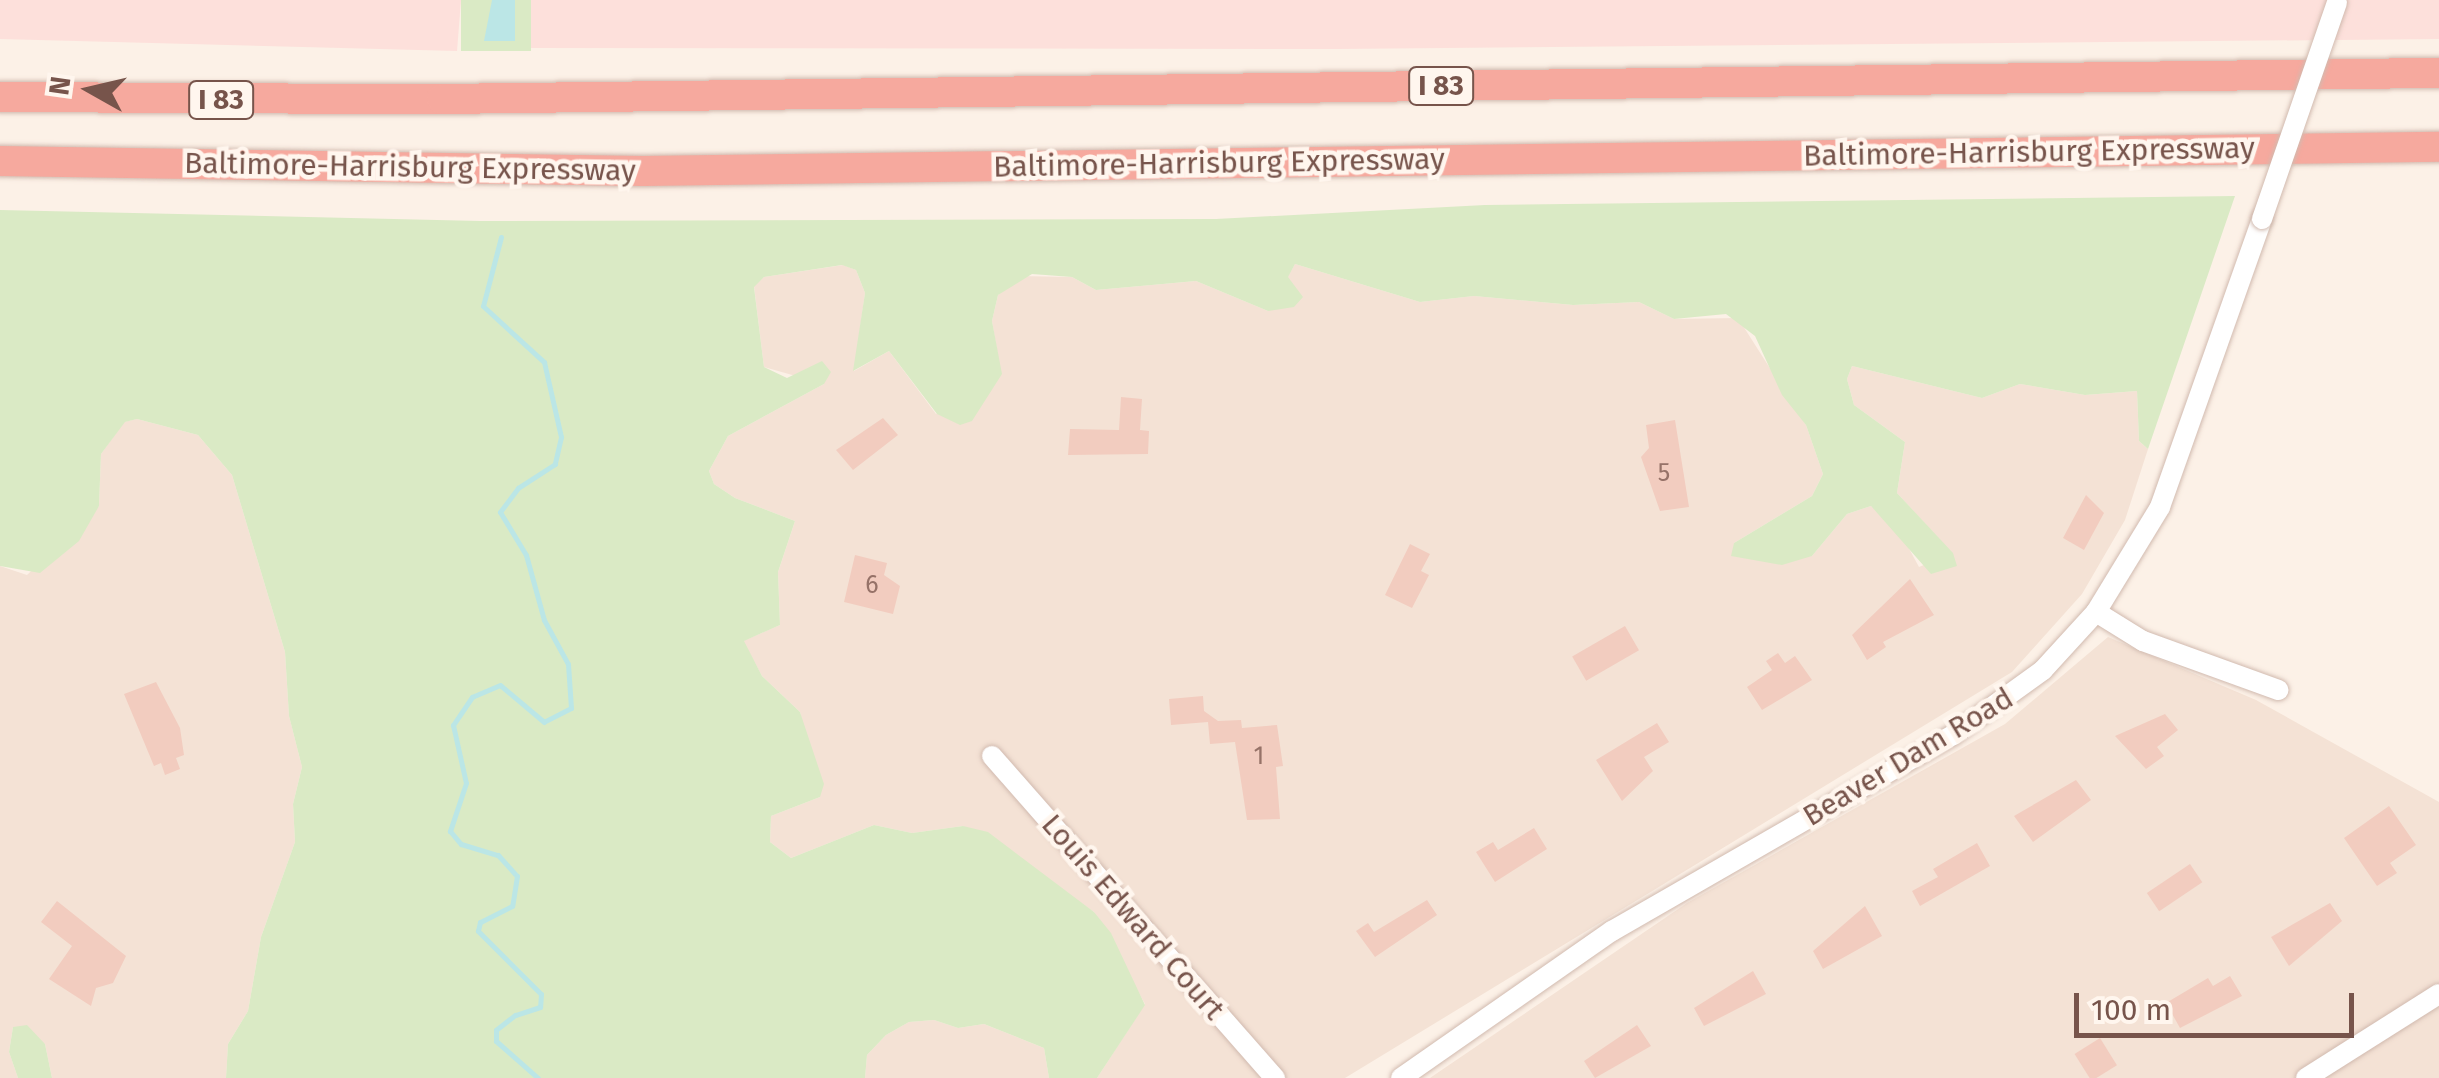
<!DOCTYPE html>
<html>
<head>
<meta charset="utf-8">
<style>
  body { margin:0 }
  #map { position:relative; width:2439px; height:1078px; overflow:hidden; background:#fcf1e7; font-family:"Fira Sans",sans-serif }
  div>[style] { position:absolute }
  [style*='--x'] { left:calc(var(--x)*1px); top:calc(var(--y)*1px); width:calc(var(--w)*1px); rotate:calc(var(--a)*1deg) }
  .residential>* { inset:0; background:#f4e2d5 }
  .commercial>* { inset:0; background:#fde0db }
  .green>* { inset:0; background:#daeac5; transform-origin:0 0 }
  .water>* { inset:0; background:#bbe6e6 }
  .stream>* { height:5px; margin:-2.5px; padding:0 2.5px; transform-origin:2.5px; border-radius:2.5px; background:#bbe6e6 }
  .building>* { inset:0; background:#f2ccbf; transform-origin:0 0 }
  .roads { filter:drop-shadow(0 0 2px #d1baaf) drop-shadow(0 0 2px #d1baaf) }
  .minor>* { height:20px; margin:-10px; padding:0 10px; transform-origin:10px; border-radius:10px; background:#fff }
  .highway>* { height:30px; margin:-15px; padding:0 15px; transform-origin:15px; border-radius:15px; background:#f6a99e }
  .bridges { filter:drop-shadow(0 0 2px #d1baaf) drop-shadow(0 0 2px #d1baaf) }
  .minor-bridge>* { height:20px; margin:-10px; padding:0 10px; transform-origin:10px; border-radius:10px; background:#fff }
  span { translate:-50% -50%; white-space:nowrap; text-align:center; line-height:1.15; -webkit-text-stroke:9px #fff6ee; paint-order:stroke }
  .number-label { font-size:25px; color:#967268 }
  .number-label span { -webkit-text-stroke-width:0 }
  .shield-label span { padding:2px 8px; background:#fff6ee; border:2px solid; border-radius:8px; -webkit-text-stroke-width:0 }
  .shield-label { font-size:28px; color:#77544b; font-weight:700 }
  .street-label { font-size:30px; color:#77544b }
  .north { position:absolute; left:40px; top:40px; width:100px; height:100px; -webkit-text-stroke:8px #fff6ee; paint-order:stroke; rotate:278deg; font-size:28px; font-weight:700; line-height:40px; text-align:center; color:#77544b }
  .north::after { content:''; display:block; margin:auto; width:35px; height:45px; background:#77544b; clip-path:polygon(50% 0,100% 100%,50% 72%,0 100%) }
  .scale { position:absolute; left:2074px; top:993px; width:280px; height:45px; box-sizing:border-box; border:5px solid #77544b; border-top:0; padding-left:12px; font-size:30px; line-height:35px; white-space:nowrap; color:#77544b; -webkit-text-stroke:8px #fff6ee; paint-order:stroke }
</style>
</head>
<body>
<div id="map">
  <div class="residential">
    <i style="clip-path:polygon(1295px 264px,1420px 302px,1474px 296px,1573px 305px,1639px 302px,1674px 319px,1738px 318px,1806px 425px,1823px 474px,1812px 496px,1734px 543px,1812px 556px,1847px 514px,1871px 506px,1900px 532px,1919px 567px,1952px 553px,1897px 493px,1905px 442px,1854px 405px,1847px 379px,1852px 366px,1982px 398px,2020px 384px,2085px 395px,2137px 391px,2139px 441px,2148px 449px,2125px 520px,2082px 594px,2012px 672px,1345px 1078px,1097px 1078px,1145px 1004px,1094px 912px,963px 826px,912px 833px,874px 825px,791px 858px,770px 842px,771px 816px,820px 797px,800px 712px,762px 676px,743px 641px,780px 625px,778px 572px,795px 521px,735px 498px,714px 484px,709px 471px,728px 436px,824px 384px,764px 367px,754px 286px,764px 277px,843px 265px,856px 270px,865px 293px,854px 371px,889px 351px,936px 414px,1001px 374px,992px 321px,998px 295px,1019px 276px,1072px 277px,1096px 290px,1196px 281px,1268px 311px)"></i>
    <i style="clip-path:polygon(137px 419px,198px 435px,232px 475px,285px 652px,289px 716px,302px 767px,293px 804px,295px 842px,261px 937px,248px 1011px,228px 1044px,226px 1078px,52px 1078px,45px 1044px,13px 1027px,9px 1052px,18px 1078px,0 1078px,0 566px,27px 575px,99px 506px,101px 454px,124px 422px)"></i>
    <i style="clip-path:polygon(2108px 637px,2256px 700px,2439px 802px,2439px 1078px,1430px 1078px,1687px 903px,2005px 724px)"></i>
    <i style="clip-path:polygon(934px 1020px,958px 1028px,984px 1024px,1044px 1048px,1049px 1078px,865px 1078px,867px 1055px,886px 1035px,909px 1022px)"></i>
  </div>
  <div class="commercial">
    <i style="clip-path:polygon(0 0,461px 0,457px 51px,0 39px)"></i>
    <i style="clip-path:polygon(531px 0,2439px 0,2439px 39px,1339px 49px,531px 48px)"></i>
  </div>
  <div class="green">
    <i style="left:461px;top:0;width:70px;height:51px"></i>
    <i style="clip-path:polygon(2235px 196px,2148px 449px,2139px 441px,2137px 391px,2085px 395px,2020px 384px,1982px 398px,1852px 366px,1847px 379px,1854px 405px,1905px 442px,1897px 493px,1953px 553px,1957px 566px,1931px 574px,1871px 506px,1847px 514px,1812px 556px,1782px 565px,1731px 556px,1734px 543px,1812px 496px,1823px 474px,1806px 425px,1782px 395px,1755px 336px,1726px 314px,1674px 319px,1639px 302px,1573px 305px,1474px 296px,1420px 302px,1295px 264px,1288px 277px,1303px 297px,1294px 307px,1268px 311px,1196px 281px,1096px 290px,1072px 277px,1032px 274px,998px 295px,992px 321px,1002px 374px,972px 421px,960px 425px,937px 414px,889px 351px,853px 371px,865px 293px,856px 270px,842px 265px,764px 277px,754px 287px,764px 367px,787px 378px,822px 361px,831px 372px,824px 384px,728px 436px,709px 471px,714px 484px,735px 498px,795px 521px,778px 572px,780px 625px,744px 641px,762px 676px,800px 712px,824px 784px,820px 797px,771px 816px,770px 842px,791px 858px,874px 825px,912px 833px,963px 826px,988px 832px,1094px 912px,1111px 933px,1145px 1005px,1097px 1078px,1049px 1078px,1044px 1048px,984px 1024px,958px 1028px,934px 1020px,909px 1022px,886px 1035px,867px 1055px,865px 1078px,226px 1078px,228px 1044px,248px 1011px,261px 937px,295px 842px,293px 804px,302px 767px,289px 716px,285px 652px,232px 475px,198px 435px,137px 419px,125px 422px,101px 454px,99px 506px,79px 541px,40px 573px,0 566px,0 210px,480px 221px,1216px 219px,1485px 205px)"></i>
    <i style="clip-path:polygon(27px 1025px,45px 1044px,52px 1078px,18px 1078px,9px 1052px,13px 1027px)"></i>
  </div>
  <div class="water">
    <i style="clip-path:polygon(492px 0,515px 0,515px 41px,484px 41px)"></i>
  </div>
  <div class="stream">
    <i style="--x:501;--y:237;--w:71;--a:104.6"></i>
    <i style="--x:483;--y:306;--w:83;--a:42.6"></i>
    <i style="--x:544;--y:362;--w:77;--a:77.2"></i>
    <i style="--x:561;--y:437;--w:28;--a:103"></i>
    <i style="--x:555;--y:464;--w:44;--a:147"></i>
    <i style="--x:518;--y:488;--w:30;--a:127"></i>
    <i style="--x:500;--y:512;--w:50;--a:58.8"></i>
    <i style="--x:526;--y:555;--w:67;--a:74.5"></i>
    <i style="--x:544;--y:620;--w:50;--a:61.4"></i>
    <i style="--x:568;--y:664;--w:44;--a:86.1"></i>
    <i style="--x:571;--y:708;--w:30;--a:153"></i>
    <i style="--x:544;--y:722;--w:57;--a:-139.9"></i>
    <i style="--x:500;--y:685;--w:30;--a:157"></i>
    <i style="--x:472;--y:697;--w:34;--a:124"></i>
    <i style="--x:453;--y:725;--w:59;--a:77.4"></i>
    <i style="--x:466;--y:783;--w:51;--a:108.4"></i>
    <i style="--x:450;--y:831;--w:17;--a:50"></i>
    <i style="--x:461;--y:844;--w:39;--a:17"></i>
    <i style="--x:498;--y:855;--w:28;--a:48"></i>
    <i style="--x:517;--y:876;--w:30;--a:99"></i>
    <i style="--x:512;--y:906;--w:36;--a:153"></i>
    <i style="--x:480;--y:922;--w:9;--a:103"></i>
    <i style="--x:478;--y:931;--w:89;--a:45"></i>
    <i style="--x:541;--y:994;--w:13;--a:94"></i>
    <i style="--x:540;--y:1007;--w:26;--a:162"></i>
    <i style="--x:515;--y:1015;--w:24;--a:142"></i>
    <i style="--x:496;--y:1030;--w:11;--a:90"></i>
    <i style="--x:496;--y:1041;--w:56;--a:41.4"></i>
  </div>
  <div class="building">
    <i style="clip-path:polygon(1121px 397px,1142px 399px,1140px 430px,1149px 431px,1148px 454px,1068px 455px,1070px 429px,1119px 430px)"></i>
    <i style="clip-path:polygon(883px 418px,898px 435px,853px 470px,836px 450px)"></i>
    <i style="clip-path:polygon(1675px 420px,1689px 507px,1660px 511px,1641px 457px,1649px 448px,1646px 425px)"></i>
    <i style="clip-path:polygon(2086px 495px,2104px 513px,2084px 550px,2063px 538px)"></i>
    <i style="clip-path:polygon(1410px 544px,1430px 554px,1421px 571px,1429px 575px,1412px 608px,1385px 595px)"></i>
    <i style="clip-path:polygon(855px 555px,887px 563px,884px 575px,900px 586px,893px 614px,844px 602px)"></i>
    <i style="clip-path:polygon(1910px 579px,1934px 615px,1883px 642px,1886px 647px,1867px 660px,1852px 635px)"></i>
    <i style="left:1625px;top:626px;width:28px;height:61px;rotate:60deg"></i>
    <i style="clip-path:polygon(1778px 653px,1785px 663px,1795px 656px,1812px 680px,1762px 710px,1747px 687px,1772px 670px,1766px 661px)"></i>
    <i style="clip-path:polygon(156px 682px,180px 728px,184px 755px,176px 758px,180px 769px,165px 775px,161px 763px,154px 766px,124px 694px)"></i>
    <i style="clip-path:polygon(1203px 696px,1204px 711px,1218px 721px,1241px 720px,1242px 728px,1277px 725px,1283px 766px,1276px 767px,1280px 819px,1247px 820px,1235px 742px,1210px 744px,1208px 722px,1171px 725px,1169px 699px)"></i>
    <i style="clip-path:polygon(2165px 714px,2178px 730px,2157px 747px,2164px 756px,2146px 769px,2115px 736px)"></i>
    <i style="clip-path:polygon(1657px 723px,1669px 742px,1644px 757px,1653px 771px,1622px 801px,1596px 760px)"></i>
    <i style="clip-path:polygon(2076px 780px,2091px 800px,2033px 842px,2014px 816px)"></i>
    <i style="clip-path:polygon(2389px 806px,2416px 845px,2390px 863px,2397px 873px,2377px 886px,2344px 838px)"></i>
    <i style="clip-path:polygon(1534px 828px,1547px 849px,1495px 882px,1476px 852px,1493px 842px,1498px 850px)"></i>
    <i style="clip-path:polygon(1977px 843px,1990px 866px,1920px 906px,1912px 891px,1938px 877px,1933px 869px)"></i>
    <i style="left:2190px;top:864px;width:22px;height:52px;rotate:56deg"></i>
    <i style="clip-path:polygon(1427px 900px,1437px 915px,1375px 957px,1356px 931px,1368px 923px,1374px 932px)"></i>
    <i style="clip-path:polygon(57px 901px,126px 956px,113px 983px,96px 988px,91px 1006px,49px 979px,72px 946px,41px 922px)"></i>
    <i style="clip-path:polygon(2330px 903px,2342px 921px,2289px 966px,2271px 937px)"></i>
    <i style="clip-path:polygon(1865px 906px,1882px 936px,1823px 969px,1813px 951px)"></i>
    <i style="clip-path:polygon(1753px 971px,1766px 994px,1704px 1026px,1694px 1008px)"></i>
    <i style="clip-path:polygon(2230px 976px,2242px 996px,2180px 1028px,2166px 1003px,2208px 978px,2213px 986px)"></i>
    <i style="clip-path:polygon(1637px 1025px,1651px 1046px,1595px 1078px,1584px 1061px)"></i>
    <i style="left:2100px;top:1038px;width:32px;height:30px;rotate:58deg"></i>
  </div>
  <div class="roads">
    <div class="minor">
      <i style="--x:2096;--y:612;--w:55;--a:31.7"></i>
      <i style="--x:2143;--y:641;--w:144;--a:19.9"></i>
      <i style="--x:992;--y:756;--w:429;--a:48.7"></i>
      <i style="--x:1401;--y:1078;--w:257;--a:-34.9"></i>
      <i style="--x:1612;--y:931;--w:393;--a:-29.9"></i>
      <i style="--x:1953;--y:735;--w:111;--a:-35.8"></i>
      <i style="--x:2043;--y:670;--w:79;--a:-47.6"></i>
      <i style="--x:2096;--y:612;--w:123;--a:-58.6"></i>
      <i style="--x:2160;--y:507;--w:306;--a:-70.5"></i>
      <i style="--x:2306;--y:1078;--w:157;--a:-32.3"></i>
    </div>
    <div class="highway">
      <i style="--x:0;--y:97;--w:442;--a:0.3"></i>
      <i style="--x:442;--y:99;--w:1997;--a:-0.75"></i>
      <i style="--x:0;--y:161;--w:643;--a:0.89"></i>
      <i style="--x:643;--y:171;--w:1796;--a:-0.77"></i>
    </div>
  </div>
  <div class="bridges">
    <div class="minor-bridge">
      <i style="--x:2262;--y:219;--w:229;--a:-70.9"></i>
    </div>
  </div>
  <div class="number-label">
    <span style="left:1664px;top:473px">5</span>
    <span style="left:872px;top:585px">6</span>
    <span style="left:1259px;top:756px">1</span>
  </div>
  <div class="shield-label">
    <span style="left:1441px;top:86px">I 83</span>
    <span style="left:221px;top:100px">I 83</span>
  </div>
  <div class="street-label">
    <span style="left:2029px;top:152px;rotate:-1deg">Baltimore-Harrisburg Expressway</span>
    <span style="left:1219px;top:163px;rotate:-1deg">Baltimore-Harrisburg Expressway</span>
    <span style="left:410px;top:167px;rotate:1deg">Baltimore-Harrisburg Expressway</span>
    <span style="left:1908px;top:757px;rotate:-31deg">Beaver Dam Road</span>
    <span style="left:1133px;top:917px;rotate:49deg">Louis Edward Court</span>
  </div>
  <div class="north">N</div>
  <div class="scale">100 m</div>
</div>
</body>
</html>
